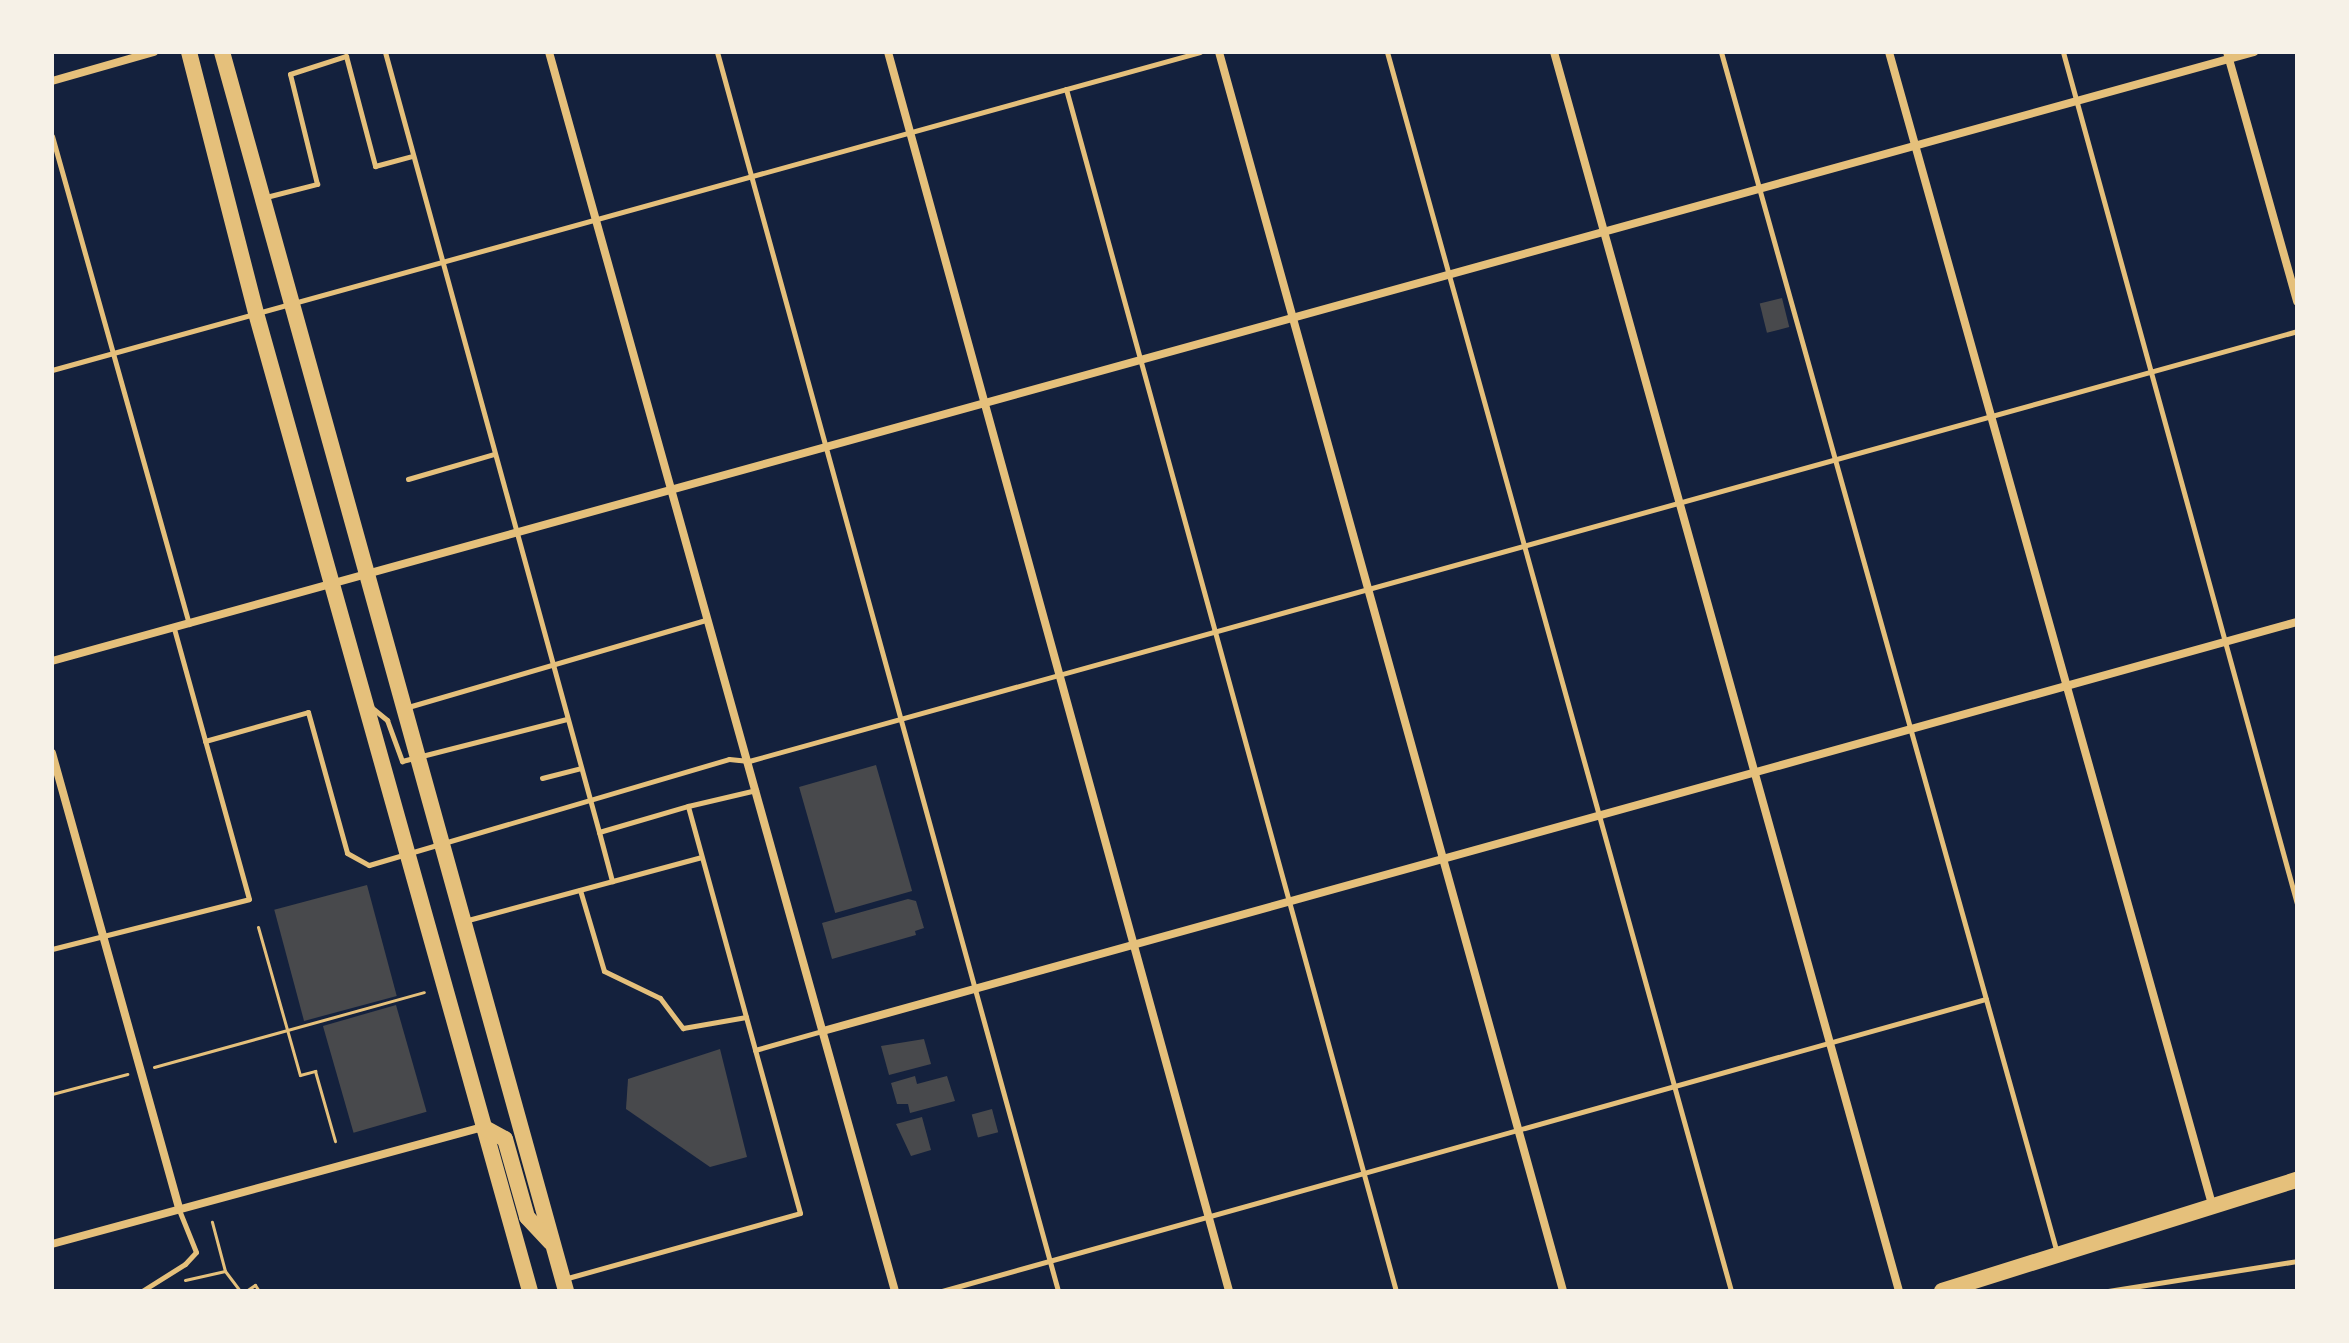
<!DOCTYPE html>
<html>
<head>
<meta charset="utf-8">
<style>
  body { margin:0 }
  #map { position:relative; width:2349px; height:1343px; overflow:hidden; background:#14213d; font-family:"Sofia Sans Condensed",sans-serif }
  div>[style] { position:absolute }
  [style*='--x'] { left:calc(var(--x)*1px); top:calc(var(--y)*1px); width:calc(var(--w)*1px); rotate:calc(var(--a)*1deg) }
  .building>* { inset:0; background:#48494c; transform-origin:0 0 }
  .path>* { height:3px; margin:-1.5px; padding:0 1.5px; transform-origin:1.5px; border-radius:1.5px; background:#e5c07b }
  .service>* { height:5px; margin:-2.5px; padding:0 2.5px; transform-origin:2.5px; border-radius:2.5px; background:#e5c07b }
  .minor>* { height:8px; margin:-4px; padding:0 4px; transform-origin:4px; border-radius:4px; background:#e5c07b }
  .secondary>* { height:16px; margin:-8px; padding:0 8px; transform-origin:8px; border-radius:8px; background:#e5c07b }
  .primary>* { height:16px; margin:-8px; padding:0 8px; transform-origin:8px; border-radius:8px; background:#e5c07b }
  span { translate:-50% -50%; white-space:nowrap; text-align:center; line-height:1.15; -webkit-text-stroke:6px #f6f1e7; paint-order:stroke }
  .frame { position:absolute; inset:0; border:54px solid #f6f1e7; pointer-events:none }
</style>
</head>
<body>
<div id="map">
  <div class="building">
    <i style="left:1782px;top:298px;width:30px;height:23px;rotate:76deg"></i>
    <i style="left:876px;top:765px;width:131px;height:80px;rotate:74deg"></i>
    <i style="left:367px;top:885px;width:115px;height:96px;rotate:75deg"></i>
    <i style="clip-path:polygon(908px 899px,916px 901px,924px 928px,915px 931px,916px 935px,832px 959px,822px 923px)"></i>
    <i style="left:396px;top:1005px;width:111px;height:76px;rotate:74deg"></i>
    <i style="clip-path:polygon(924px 1039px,931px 1064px,889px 1075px,881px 1046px)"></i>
    <i style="clip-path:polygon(720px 1049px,747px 1157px,710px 1167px,626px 1109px,628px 1079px)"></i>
    <i style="clip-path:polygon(915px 1076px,917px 1084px,947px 1076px,955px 1101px,910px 1113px,908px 1104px,897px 1104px,891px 1083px)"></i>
    <i style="left:992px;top:1109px;width:24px;height:21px;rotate:75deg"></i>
    <i style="clip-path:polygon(922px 1117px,931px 1150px,911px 1156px,896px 1124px)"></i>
  </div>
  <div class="path">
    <i style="--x:258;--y:927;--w:154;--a:74.2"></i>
    <i style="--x:300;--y:1075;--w:16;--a:-15"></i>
    <i style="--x:315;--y:1071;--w:73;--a:74.1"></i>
    <i style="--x:154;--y:1067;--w:280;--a:-15.5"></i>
    <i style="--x:52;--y:1094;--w:78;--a:-14.9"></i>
    <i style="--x:225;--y:1271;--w:25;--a:53"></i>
    <i style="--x:185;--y:1280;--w:41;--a:-12.7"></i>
    <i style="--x:225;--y:1271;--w:51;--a:-104.9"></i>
    <i style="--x:246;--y:1291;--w:11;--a:-34"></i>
    <i style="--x:255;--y:1285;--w:7;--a:56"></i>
    <i style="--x:450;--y:1291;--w:2;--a:-27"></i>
  </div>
  <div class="service">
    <i style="--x:385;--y:52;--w:809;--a:74.66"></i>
    <i style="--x:599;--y:832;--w:93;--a:-16.3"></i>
    <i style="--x:717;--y:52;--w:1285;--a:74.61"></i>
    <i style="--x:1387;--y:52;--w:1286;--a:74.48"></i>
    <i style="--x:1721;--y:52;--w:1247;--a:74.37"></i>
    <i style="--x:2063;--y:52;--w:884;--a:74.64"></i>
    <i style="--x:1066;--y:89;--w:1246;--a:74.65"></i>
    <i style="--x:52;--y:136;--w:507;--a:74.32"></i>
    <i style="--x:266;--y:197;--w:53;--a:-14.3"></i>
    <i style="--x:317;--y:184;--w:113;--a:-103.8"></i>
    <i style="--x:290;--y:74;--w:59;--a:-17.8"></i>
    <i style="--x:346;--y:56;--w:114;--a:75.2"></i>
    <i style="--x:375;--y:166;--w:39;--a:-15"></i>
    <i style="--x:52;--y:370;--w:1191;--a:-15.48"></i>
    <i style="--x:408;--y:479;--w:90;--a:-16.2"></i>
    <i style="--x:371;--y:707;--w:21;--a:39"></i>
    <i style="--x:387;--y:720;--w:44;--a:69.9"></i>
    <i style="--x:402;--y:761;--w:170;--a:-14.3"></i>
    <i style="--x:408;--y:707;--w:310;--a:-16.3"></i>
    <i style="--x:205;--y:741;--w:107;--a:-15.7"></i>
    <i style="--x:308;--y:712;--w:146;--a:74.5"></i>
    <i style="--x:347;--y:853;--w:25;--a:29"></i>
    <i style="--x:369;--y:865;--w:375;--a:-16.4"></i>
    <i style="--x:729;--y:759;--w:20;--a:6"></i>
    <i style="--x:749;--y:761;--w:1607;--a:-15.52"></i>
    <i style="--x:542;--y:778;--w:40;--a:-14.4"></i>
    <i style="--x:599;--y:832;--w:51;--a:75.1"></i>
    <i style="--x:580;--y:890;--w:84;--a:73.5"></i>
    <i style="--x:604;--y:971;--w:62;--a:25.7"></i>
    <i style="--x:660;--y:998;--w:38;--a:53"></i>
    <i style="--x:683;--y:1028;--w:64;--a:-9.9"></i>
    <i style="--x:468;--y:920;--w:241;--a:-15.1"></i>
    <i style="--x:52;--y:949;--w:203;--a:-14.2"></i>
    <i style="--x:249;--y:899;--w:280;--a:-105.5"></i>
    <i style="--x:755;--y:1050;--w:70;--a:-15.8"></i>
    <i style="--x:564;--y:1279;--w:245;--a:-15.6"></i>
    <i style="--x:800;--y:1213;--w:422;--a:-105.4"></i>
    <i style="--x:688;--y:806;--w:70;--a:-13.2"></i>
    <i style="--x:142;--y:1291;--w:51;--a:-32.1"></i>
    <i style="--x:185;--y:1264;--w:16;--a:-47"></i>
    <i style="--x:196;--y:1252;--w:45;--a:-112"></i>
    <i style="--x:942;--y:1291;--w:1084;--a:-15.63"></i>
    <i style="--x:2108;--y:1291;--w:191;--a:-9"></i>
  </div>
  <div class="minor">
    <i style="--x:549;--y:52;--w:1286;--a:74.4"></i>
    <i style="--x:888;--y:52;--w:1285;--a:74.61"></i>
    <i style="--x:1219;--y:52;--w:1286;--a:74.48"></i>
    <i style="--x:1554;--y:52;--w:1286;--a:74.44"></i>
    <i style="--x:1889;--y:52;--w:1196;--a:74.34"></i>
    <i style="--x:2227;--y:52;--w:259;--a:74.3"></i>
    <i style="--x:52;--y:81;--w:106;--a:-15.9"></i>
    <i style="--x:52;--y:661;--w:2285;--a:-15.46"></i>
    <i style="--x:52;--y:753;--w:473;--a:74.4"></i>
    <i style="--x:823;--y:1031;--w:1530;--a:-15.51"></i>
    <i style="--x:52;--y:1244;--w:447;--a:-15.2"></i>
  </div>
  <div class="secondary">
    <i style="--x:1942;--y:1291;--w:372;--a:-17.4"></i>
  </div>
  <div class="primary">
    <i style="--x:189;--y:52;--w:269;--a:75.6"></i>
    <i style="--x:256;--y:313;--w:1016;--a:74.35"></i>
    <i style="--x:222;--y:52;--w:1286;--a:74.48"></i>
    <i style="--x:483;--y:1127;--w:25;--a:29"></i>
    <i style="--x:505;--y:1139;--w:81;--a:74.2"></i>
    <i style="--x:527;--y:1217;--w:35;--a:47"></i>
  </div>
  <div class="frame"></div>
</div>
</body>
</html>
